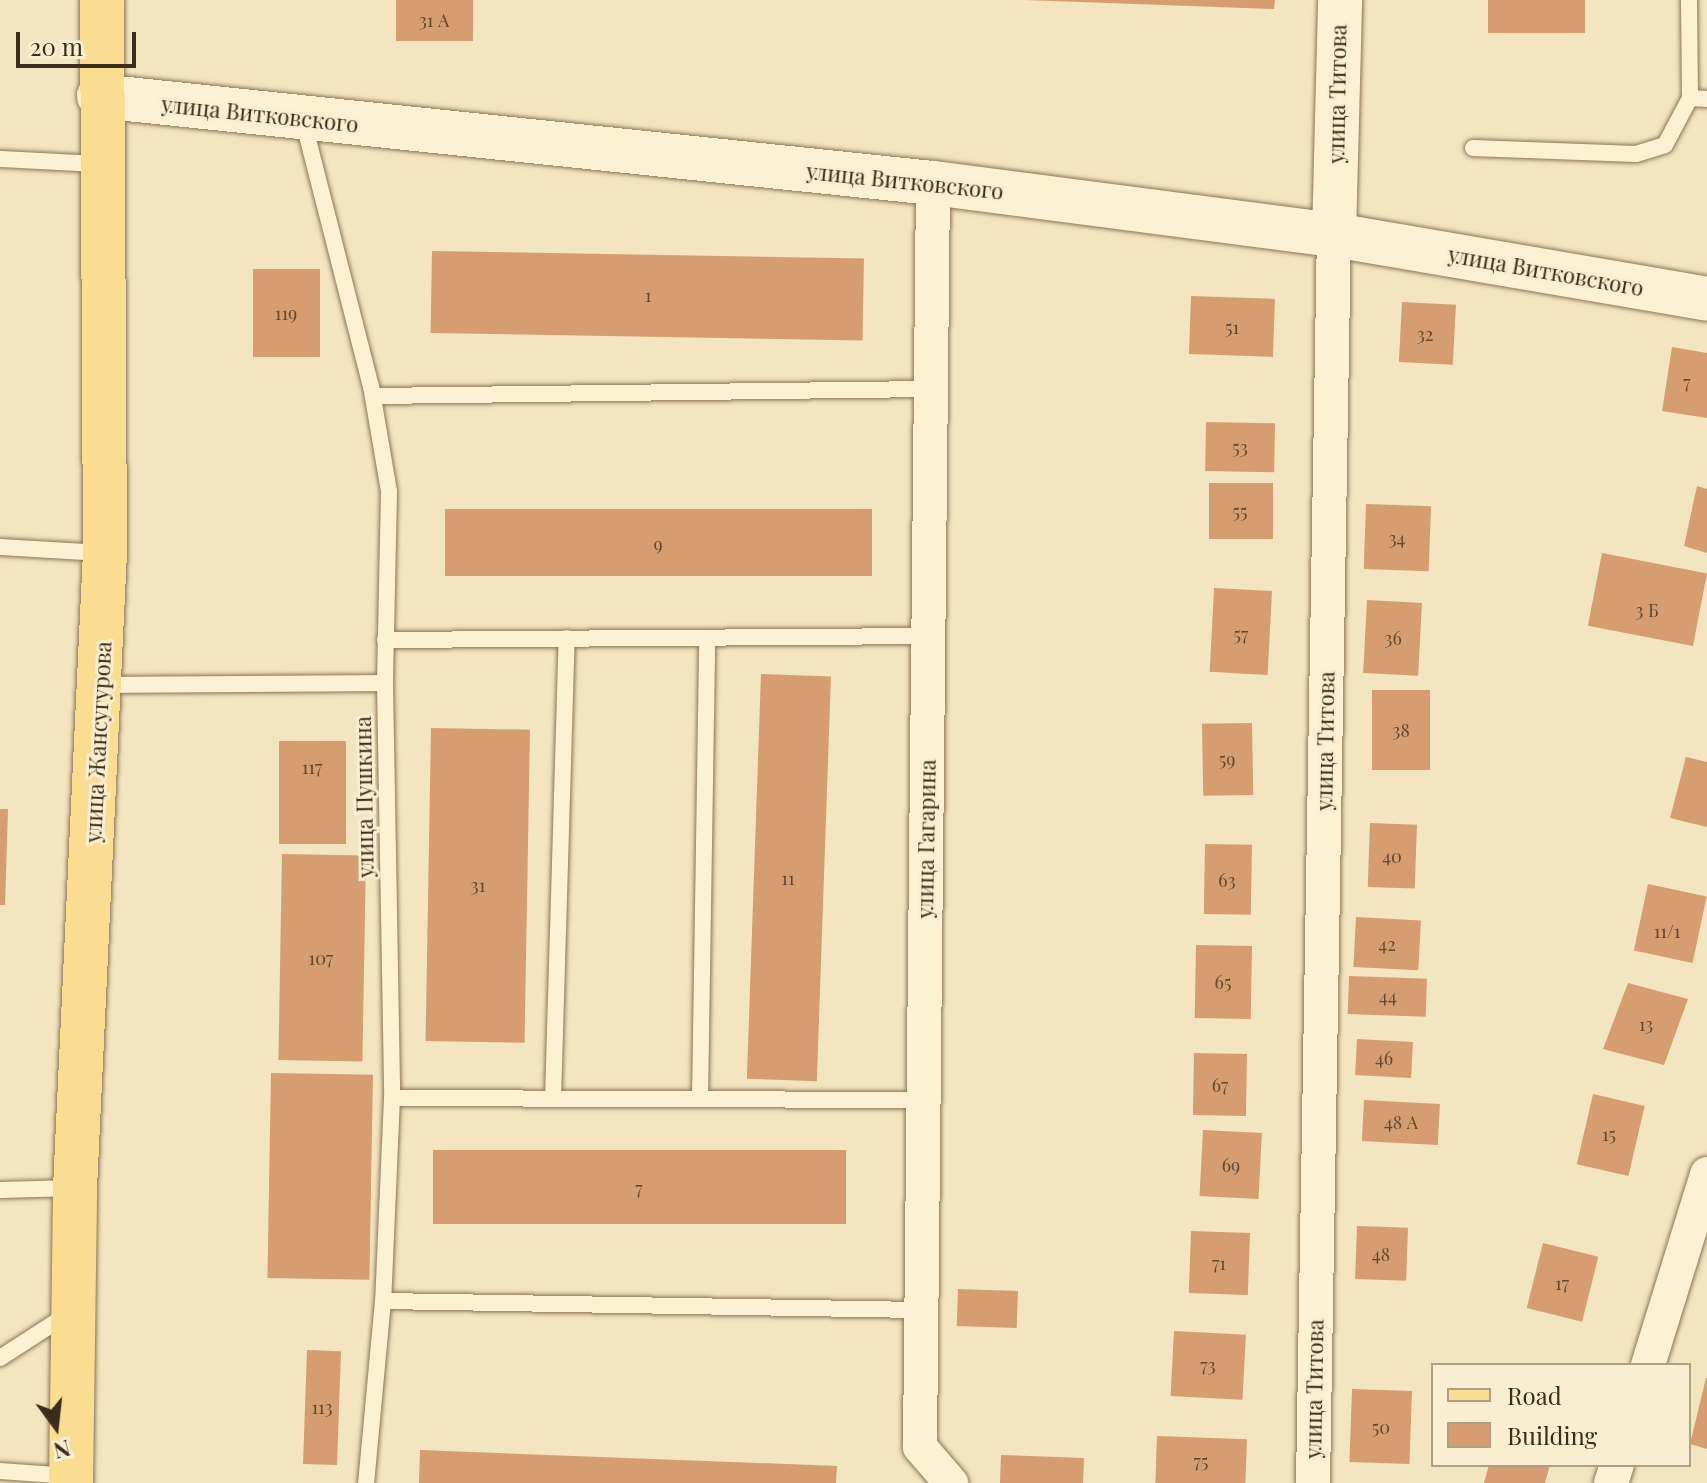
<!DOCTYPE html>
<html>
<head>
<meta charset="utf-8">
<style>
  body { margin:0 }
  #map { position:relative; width:1707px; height:1483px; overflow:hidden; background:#f3e5bf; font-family:"Playfair Display",serif }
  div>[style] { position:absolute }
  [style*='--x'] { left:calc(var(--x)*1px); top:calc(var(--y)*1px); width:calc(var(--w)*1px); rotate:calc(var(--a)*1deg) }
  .building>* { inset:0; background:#d59d70; transform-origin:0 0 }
  .roads { filter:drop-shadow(0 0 2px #8d7555) drop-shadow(0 0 2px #8d7555) }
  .lane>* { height:16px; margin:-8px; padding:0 8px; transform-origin:8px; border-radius:8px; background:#fdf1d3 }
  .street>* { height:34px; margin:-17px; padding:0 17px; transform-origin:17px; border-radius:17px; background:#fdf1d3 }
  .secondary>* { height:44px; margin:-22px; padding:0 22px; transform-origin:22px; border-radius:22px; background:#fdf1d3 }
  .primary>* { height:44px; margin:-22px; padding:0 22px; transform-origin:22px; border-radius:22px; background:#fbdd92 }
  span { translate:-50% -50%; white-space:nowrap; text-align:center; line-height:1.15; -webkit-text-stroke:6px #f9eecf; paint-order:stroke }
  .number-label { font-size:18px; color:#624830 }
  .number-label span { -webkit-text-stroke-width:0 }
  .street-label { font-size:22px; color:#3b2c1b }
  .legend { position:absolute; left:1431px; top:1363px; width:260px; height:104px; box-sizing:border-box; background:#f9eecf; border:2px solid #ada087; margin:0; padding:10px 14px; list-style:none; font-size:24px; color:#3b2c1b }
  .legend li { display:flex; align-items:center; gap:16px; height:40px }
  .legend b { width:40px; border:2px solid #ada087 }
  .north { position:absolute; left:16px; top:1387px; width:80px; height:80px; -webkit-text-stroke:6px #f9eecf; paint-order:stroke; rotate:165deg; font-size:22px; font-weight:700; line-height:32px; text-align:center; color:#3b2c1b }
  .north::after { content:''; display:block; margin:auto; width:28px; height:36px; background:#3b2c1b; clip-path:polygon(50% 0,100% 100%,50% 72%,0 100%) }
  .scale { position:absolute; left:16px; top:32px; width:120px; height:36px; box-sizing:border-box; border:4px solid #3b2c1b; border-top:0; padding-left:10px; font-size:24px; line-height:28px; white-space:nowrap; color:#3b2c1b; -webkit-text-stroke:6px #f9eecf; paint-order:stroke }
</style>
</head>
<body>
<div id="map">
  <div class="building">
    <i style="left:396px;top:0;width:77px;height:41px"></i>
    <i style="clip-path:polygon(1025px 0,1275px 0,1274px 9px)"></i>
    <i style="left:1488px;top:0;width:97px;height:33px"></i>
    <i style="left:432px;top:251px;width:432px;height:82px;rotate:1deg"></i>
    <i style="left:253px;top:269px;width:67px;height:88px"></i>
    <i style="left:1191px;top:296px;width:84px;height:58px;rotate:2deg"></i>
    <i style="left:1402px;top:302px;width:54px;height:60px;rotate:3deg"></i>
    <i style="clip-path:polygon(1672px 347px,1707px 353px,1707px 418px,1662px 411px)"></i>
    <i style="left:1206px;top:422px;width:69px;height:49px;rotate:1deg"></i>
    <i style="left:1209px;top:483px;width:64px;height:56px"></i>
    <i style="clip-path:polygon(1697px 486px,1707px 489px,1707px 553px,1684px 546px)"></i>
    <i style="left:1366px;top:504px;width:65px;height:65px;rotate:2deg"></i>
    <i style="left:445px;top:509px;width:427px;height:67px"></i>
    <i style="left:1602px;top:553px;width:107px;height:74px;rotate:11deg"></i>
    <i style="left:1272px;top:591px;width:84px;height:58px;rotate:93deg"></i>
    <i style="left:1367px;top:600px;width:55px;height:73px;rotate:3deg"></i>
    <i style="left:761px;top:674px;width:70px;height:405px;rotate:2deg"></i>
    <i style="left:1430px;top:690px;width:80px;height:58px;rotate:90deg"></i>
    <i style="left:1252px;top:723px;width:72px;height:50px;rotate:89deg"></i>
    <i style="left:431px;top:728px;width:99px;height:313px;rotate:1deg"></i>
    <i style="left:279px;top:741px;width:67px;height:103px"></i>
    <i style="clip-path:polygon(1686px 757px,1707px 762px,1707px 827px,1670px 818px)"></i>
    <i style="clip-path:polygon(0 809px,8px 809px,5px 905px,0 905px)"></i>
    <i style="left:1370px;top:823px;width:47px;height:64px;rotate:2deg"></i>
    <i style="left:1205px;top:844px;width:47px;height:70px;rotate:1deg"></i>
    <i style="left:282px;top:854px;width:84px;height:206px;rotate:1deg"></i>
    <i style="left:1648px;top:884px;width:60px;height:68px;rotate:12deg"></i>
    <i style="left:1356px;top:917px;width:65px;height:50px;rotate:3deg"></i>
    <i style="left:1196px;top:945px;width:56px;height:73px;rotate:1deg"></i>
    <i style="left:1349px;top:976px;width:78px;height:38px;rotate:2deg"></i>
    <i style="clip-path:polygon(1628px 983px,1688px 999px,1664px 1065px,1603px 1049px)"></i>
    <i style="left:1357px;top:1039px;width:56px;height:36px;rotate:3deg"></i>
    <i style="left:1194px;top:1053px;width:53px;height:62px;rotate:1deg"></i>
    <i style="left:271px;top:1073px;width:102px;height:205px;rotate:1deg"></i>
    <i style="left:1593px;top:1094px;width:53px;height:72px;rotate:13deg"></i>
    <i style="left:1364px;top:1100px;width:76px;height:41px;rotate:3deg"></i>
    <i style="left:1203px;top:1130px;width:59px;height:66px;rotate:3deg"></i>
    <i style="left:433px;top:1150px;width:413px;height:74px"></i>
    <i style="left:1357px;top:1226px;width:51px;height:53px;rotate:2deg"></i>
    <i style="left:1191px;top:1231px;width:59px;height:62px;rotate:2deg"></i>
    <i style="left:1543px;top:1243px;width:57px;height:67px;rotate:14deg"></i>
    <i style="left:958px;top:1289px;width:60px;height:37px;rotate:2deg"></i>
    <i style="left:1174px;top:1331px;width:72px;height:65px;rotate:3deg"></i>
    <i style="left:307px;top:1350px;width:34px;height:114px;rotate:2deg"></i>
    <i style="clip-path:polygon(1706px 1378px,1707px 1378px,1707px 1449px,1690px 1444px)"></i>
    <i style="left:1352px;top:1389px;width:60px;height:73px;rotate:2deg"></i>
    <i style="left:1157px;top:1436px;width:90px;height:47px;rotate:2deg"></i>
    <i style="clip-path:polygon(420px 1450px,837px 1466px,836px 1483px,419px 1483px)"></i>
    <i style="left:1001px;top:1455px;width:83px;height:28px;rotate:2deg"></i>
    <i style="clip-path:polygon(1489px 1465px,1550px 1465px,1545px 1483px,1484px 1483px)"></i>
  </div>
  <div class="roads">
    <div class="lane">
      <i style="--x:1689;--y:0;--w:98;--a:89.4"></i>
      <i style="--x:303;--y:120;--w:275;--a:75.7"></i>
      <i style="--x:371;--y:386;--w:107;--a:80.3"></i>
      <i style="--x:389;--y:491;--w:192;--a:91.2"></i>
      <i style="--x:385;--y:683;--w:415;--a:89"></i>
      <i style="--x:392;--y:1098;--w:203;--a:92.5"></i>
      <i style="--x:383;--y:1301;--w:183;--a:95.3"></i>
      <i style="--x:1473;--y:148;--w:163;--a:2.1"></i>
      <i style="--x:1636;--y:154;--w:30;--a:-17"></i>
      <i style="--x:1665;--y:145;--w:53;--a:-62"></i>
      <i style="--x:1690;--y:98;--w:17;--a:3"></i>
      <i style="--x:0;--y:159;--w:99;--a:2.9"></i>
      <i style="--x:373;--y:396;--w:557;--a:-0.72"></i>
      <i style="--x:0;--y:547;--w:103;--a:3.3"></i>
      <i style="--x:385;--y:640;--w:543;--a:-0.42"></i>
      <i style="--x:102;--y:685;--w:283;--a:-0.4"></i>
      <i style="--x:392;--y:1098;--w:532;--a:0.22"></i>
      <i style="--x:553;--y:1099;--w:461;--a:-88.3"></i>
      <i style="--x:700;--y:1099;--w:461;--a:-89.1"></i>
      <i style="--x:0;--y:1190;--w:74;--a:-1.5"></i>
      <i style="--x:383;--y:1301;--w:538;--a:0.96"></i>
      <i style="--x:0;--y:1358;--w:81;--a:-32.9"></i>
      <i style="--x:0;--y:1471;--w:70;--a:4.1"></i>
    </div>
    <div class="street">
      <i style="--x:933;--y:183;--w:1264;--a:90.59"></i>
      <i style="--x:920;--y:1447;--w:48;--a:49.3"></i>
      <i style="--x:1648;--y:1365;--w:200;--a:-72.8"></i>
      <i style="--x:1313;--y:1483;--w:1248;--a:-89.04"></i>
      <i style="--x:1611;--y:1483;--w:19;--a:-72"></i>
    </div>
    <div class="secondary">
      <i style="--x:99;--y:96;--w:839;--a:5.96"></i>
      <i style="--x:933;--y:183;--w:404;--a:7.4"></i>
      <i style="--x:1334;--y:235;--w:378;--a:9.7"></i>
      <i style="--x:1334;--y:235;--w:235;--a:-88.5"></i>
    </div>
    <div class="primary">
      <i style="--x:71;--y:1483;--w:295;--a:-89.2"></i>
      <i style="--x:75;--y:1188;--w:636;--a:-87.3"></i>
      <i style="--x:105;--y:553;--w:553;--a:-90.31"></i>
    </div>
  </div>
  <div class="number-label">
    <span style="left:434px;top:20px">31 А</span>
    <span style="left:648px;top:295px">1</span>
    <span style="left:286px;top:313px">119</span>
    <span style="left:1232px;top:327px">51</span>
    <span style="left:1425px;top:334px">32</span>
    <span style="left:1687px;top:382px">7</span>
    <span style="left:1240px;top:447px">53</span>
    <span style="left:1240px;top:511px">55</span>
    <span style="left:1397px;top:538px">34</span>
    <span style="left:658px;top:544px">9</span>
    <span style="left:1647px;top:610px">3 Б</span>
    <span style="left:1241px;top:634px">57</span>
    <span style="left:1393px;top:638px">36</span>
    <span style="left:1401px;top:730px">38</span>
    <span style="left:1227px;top:759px">59</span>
    <span style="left:312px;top:767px">117</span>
    <span style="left:1392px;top:856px">40</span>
    <span style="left:788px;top:878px">11</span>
    <span style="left:1227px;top:880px">63</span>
    <span style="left:478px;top:885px">31</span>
    <span style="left:1667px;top:931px">11/1</span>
    <span style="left:1387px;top:944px">42</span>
    <span style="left:321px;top:958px">107</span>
    <span style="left:1223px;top:982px">65</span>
    <span style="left:1388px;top:996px">44</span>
    <span style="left:1646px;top:1024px">13</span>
    <span style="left:1384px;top:1058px">46</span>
    <span style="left:1220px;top:1085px">67</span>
    <span style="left:1401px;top:1122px">48 А</span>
    <span style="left:1609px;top:1134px">15</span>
    <span style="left:1231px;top:1165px">69</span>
    <span style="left:639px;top:1188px">7</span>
    <span style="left:1381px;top:1254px">48</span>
    <span style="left:1219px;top:1263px">71</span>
    <span style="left:1562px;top:1283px">17</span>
    <span style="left:1208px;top:1365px">73</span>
    <span style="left:322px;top:1407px">113</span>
    <span style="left:1381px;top:1427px">50</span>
    <span style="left:1201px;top:1461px">75</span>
  </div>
  <div class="street-label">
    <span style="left:1337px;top:94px;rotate:-89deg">улица Титова</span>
    <span style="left:260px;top:114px;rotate:6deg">улица Витковского</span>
    <span style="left:905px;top:181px;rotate:6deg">улица Витковского</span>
    <span style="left:1546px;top:271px;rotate:10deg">улица Витковского</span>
    <span style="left:1325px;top:741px;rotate:-89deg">улица Титова</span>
    <span style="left:98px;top:742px;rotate:-87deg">улица Жансугурова</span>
    <span style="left:364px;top:797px;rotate:-91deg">улица Пушкина</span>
    <span style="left:926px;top:839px;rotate:-89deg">улица Гагарина</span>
    <span style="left:1314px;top:1389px;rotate:-89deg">улица Титова</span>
  </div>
  <ul class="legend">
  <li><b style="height:10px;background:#fbdd92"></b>Road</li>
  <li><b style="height:22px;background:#d59d70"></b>Building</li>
  </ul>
  <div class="north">N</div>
  <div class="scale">20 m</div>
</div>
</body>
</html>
